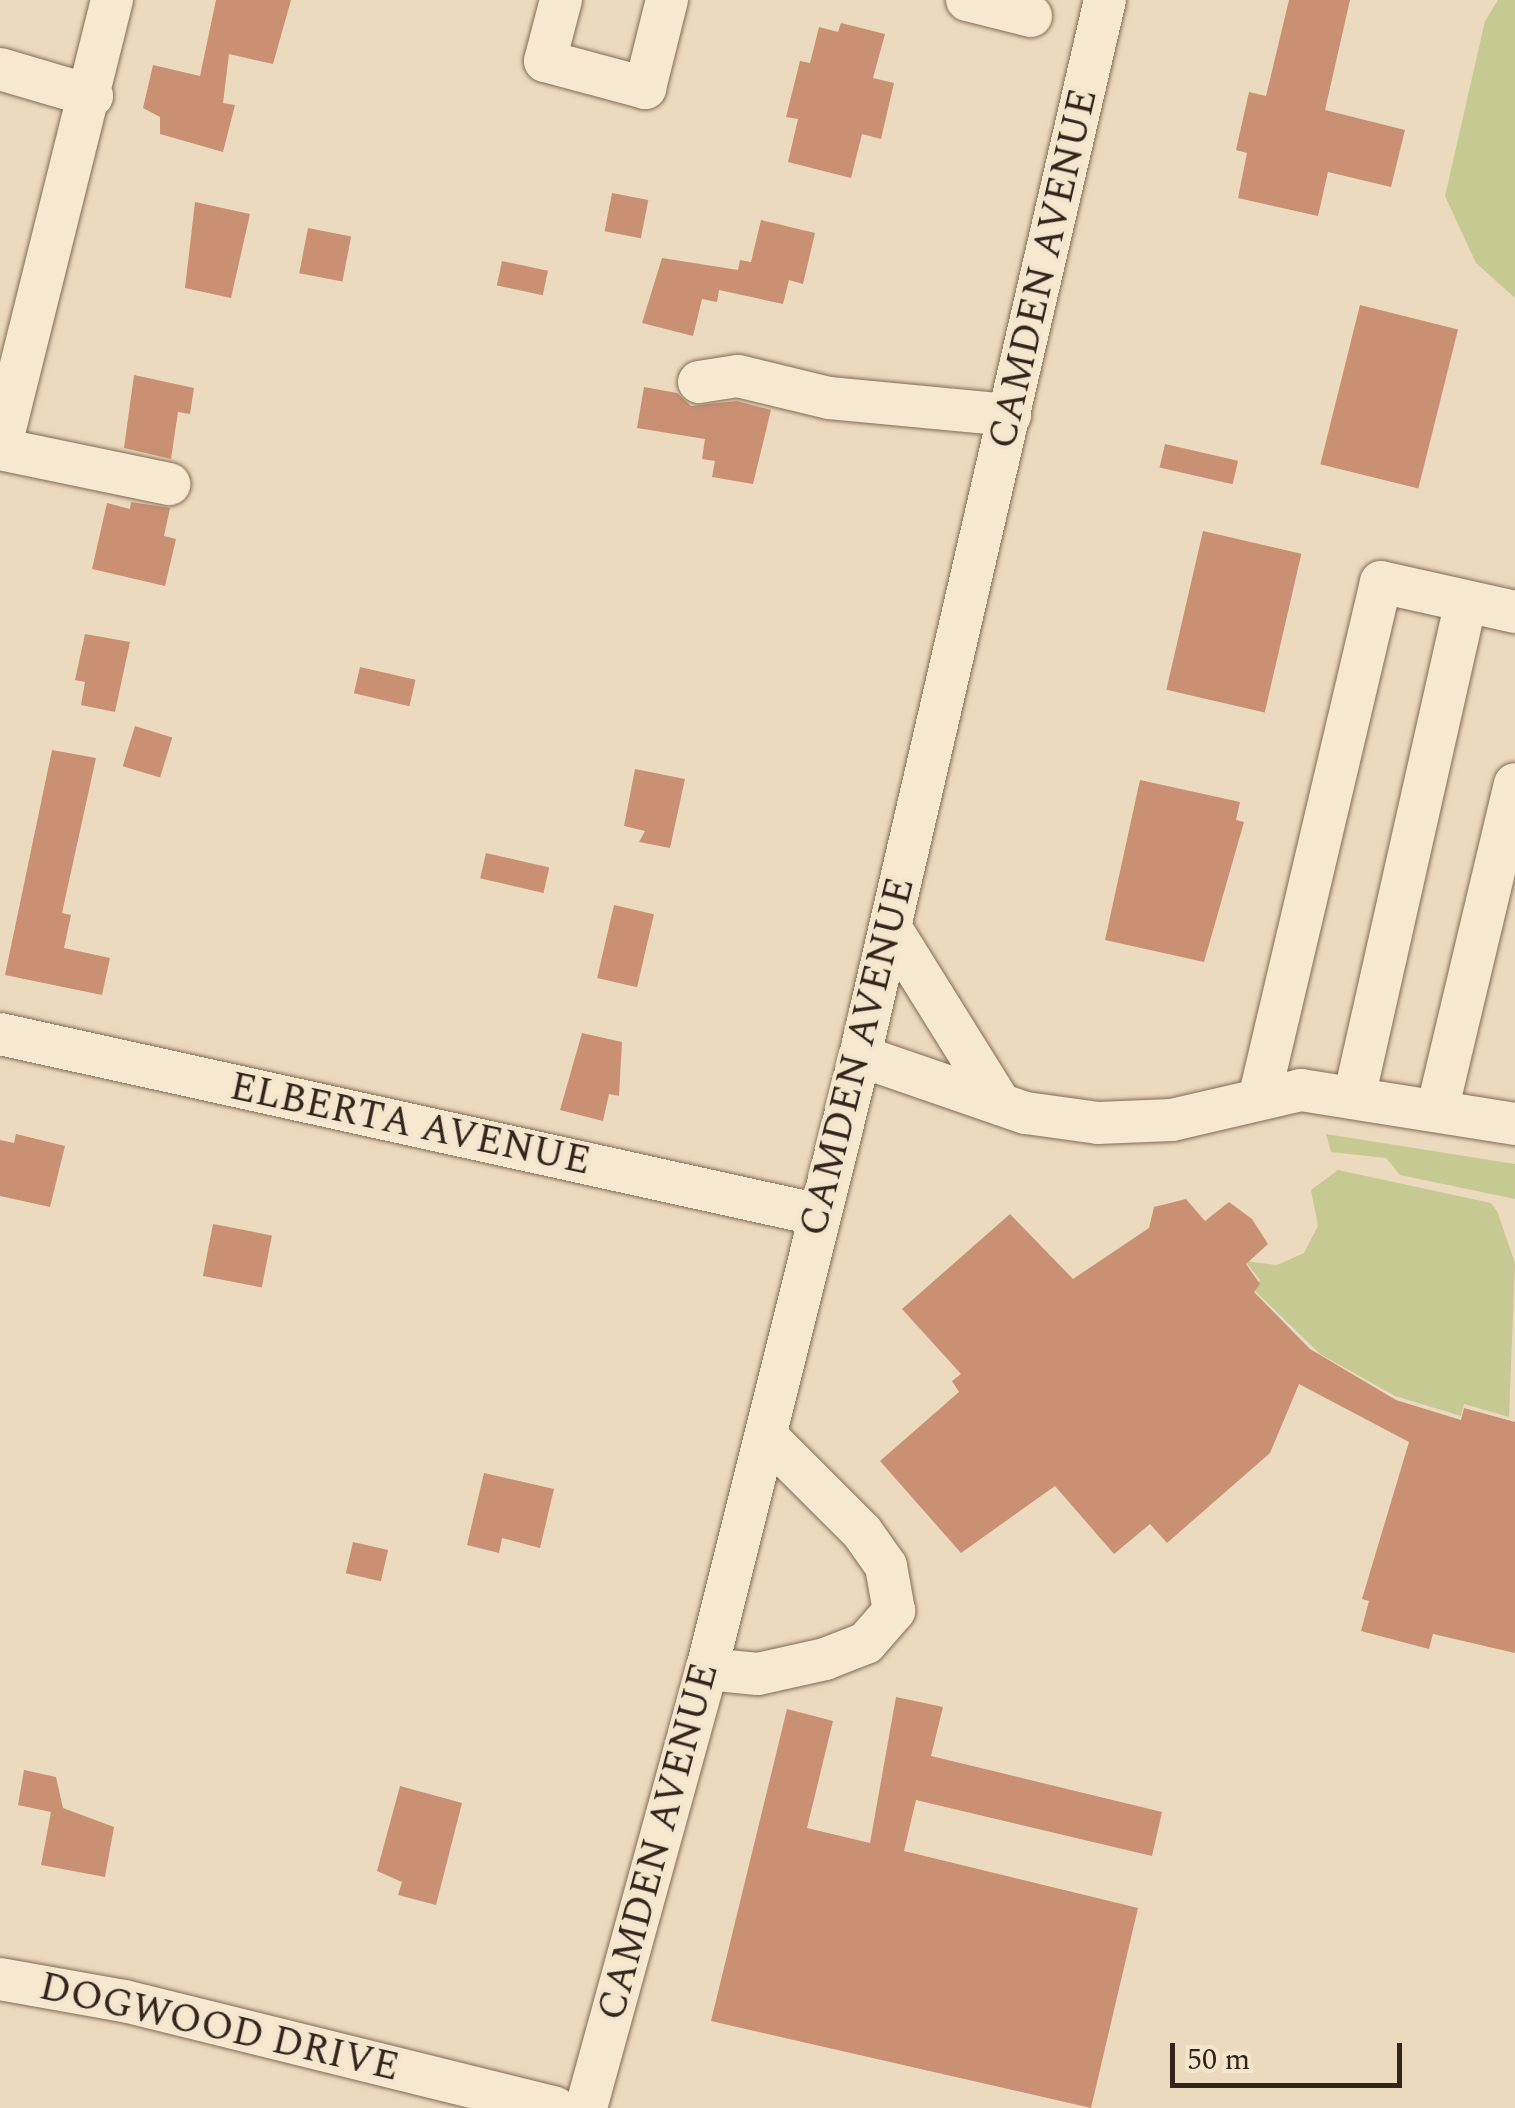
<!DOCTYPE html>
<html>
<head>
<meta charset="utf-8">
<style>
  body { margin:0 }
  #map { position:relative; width:1515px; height:2108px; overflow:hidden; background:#ecdabe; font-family:Spectral,serif }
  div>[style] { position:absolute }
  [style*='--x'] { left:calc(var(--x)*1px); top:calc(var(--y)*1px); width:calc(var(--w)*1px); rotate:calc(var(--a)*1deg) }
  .green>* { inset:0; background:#c7c992 }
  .building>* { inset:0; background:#c99074; transform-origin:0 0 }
  .roads { filter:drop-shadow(0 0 2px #836b57) drop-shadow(0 0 2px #836b57) }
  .minor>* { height:42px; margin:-21px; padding:0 21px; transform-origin:21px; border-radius:21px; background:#f7e8d0 }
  span { translate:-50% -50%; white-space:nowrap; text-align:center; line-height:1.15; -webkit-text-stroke:8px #f4e5cd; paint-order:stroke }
  .street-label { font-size:40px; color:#33251b }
  .scale { position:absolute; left:1170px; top:2043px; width:232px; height:45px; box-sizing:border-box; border:5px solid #33251b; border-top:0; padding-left:12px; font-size:30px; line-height:35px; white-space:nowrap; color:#33251b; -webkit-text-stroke:8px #f4e5cd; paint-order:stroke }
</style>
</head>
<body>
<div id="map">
  <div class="green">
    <i style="clip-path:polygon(1498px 0,1515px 0,1515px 298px,1476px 263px,1445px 196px,1485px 21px)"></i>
    <i style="clip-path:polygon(1326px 1134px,1515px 1164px,1515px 1199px,1400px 1175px,1386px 1158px,1331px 1152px)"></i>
    <i style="clip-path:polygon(1338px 1170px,1491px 1203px,1497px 1211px,1515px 1263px,1509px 1417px,1464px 1404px,1461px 1416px,1395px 1396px,1320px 1354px,1254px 1290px,1260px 1280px,1245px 1261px,1277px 1265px,1304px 1253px,1318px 1226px,1311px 1190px)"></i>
  </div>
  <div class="building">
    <i style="clip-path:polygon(216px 0,291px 0,273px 64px,229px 54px,223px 103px,235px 105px,223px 152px,160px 134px,160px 117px,143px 108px,153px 65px,200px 76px)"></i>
    <i style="clip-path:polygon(1289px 0,1350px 0,1325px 110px,1405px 130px,1391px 187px,1328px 172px,1318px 216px,1238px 198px,1247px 153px,1236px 150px,1249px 92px,1266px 96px)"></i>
    <i style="clip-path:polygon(841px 23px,885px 34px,873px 78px,894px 83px,881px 139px,862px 134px,851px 178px,788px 162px,798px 119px,786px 117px,800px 61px,810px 63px,819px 27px,838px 32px)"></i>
    <i style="left:612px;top:193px;width:37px;height:39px;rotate:11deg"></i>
    <i style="clip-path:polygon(195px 202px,250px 214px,231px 298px,185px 288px)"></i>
    <i style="clip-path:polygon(761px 220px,815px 233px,803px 284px,789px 280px,783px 304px,719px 290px,717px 302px,702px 299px,693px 336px,642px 323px,662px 258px,738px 270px,740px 260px,751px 262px)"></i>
    <i style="left:308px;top:228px;width:44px;height:46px;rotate:11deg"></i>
    <i style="left:502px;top:261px;width:47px;height:25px;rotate:12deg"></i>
    <i style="left:1360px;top:305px;width:101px;height:164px;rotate:14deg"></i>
    <i style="clip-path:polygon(134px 375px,194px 388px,190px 414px,178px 412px,171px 459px,124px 448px)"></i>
    <i style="clip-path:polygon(644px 387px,677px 393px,691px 406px,737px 401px,771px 410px,753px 484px,712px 477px,715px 461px,702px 459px,705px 439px,637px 428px)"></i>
    <i style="left:1165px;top:444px;width:75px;height:24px;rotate:13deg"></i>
    <i style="clip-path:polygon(131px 502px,170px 508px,164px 536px,176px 539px,165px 586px,92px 569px,107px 503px,130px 509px)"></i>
    <i style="left:1203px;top:531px;width:101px;height:163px;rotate:13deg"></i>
    <i style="clip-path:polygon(85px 634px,130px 642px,115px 712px,81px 705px,85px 682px,75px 680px)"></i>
    <i style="left:360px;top:667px;width:57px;height:27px;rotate:13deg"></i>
    <i style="left:135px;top:726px;width:39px;height:42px;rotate:17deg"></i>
    <i style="clip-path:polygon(52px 750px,96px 758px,62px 913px,71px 915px,64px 948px,110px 958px,102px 995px,5px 975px)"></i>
    <i style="clip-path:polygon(635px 769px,685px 779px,670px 848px,639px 842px,645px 831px,624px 826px)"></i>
    <i style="clip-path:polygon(1140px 780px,1240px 802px,1236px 820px,1244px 822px,1204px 962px,1105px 940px)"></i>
    <i style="left:486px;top:853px;width:65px;height:26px;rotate:13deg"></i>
    <i style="left:614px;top:905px;width:41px;height:75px;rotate:13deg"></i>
    <i style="clip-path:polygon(582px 1033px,622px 1042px,619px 1096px,609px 1094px,603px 1121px,560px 1110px)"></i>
    <i style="clip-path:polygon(16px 1134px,65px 1146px,50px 1207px,0 1196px,0 1140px,14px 1143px)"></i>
    <i style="clip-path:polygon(1186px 1199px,1205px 1221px,1229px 1202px,1252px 1219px,1268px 1244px,1246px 1264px,1260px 1284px,1254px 1292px,1310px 1349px,1396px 1400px,1461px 1420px,1464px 1408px,1515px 1422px,1515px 1653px,1433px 1634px,1429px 1649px,1361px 1631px,1369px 1601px,1362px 1599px,1409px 1442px,1299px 1384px,1270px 1453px,1167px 1543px,1150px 1524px,1114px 1554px,1055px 1486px,961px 1553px,880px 1461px,959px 1392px,952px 1381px,961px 1374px,902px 1309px,1010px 1214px,1073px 1279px,1149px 1228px,1154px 1207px)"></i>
    <i style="left:213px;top:1224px;width:60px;height:53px;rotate:11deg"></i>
    <i style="clip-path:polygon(484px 1473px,554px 1489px,540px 1548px,502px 1538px,499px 1553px,467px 1545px)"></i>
    <i style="left:353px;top:1542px;width:36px;height:32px;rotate:13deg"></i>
    <i style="clip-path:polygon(896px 1697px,943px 1707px,931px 1756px,1162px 1812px,1152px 1856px,916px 1800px,904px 1851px,1138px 1908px,1091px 2108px,711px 2021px,787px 1709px,833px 1721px,807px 1828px,870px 1843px)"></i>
    <i style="clip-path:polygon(24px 1770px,56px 1777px,63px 1808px,114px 1827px,105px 1877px,41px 1865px,51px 1812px,18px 1805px)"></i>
    <i style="clip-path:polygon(400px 1786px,462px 1803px,436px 1905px,398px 1895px,402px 1882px,377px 1871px)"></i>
  </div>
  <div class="roads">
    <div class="minor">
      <i style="--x:561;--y:0;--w:63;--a:104.7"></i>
      <i style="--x:545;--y:61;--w:104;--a:15.1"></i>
      <i style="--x:645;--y:88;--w:91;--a:-76"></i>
      <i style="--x:967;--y:0;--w:66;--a:14"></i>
      <i style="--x:0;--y:69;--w:96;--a:16.4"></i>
      <i style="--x:699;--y:382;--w:39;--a:-9"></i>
      <i style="--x:738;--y:376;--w:94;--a:13.6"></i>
      <i style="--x:829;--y:398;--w:182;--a:5.4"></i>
      <i style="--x:0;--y:449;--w:463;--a:-76"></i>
      <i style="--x:0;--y:449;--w:173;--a:11.7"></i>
      <i style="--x:890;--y:927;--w:208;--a:58.1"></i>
      <i style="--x:0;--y:1034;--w:840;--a:12.45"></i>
      <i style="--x:860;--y:1056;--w:176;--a:19"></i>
      <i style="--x:1026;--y:1113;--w:73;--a:7.9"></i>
      <i style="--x:1098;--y:1123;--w:74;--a:-2.3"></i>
      <i style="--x:1172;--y:1120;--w:132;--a:-13.1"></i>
      <i style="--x:1301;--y:1090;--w:217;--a:9"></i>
      <i style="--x:1354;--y:1098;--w:509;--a:-77.3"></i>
      <i style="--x:1259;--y:1099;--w:531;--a:-76.72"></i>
      <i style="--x:1381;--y:582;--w:137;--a:12.6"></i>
      <i style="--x:1437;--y:1111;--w:336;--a:-76.6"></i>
      <i style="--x:707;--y:1669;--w:51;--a:5.6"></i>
      <i style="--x:758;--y:1674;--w:69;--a:-12.6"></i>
      <i style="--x:825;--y:1659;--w:44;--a:-21.3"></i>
      <i style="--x:866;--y:1643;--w:43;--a:-48.8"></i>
      <i style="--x:894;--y:1611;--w:46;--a:-100.1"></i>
      <i style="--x:886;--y:1566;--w:42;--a:-125.2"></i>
      <i style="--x:862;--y:1532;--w:136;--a:-135"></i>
      <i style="--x:0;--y:1979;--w:126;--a:10.1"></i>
      <i style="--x:124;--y:2001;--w:444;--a:13.9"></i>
      <i style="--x:586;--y:2108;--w:455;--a:-74.6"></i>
      <i style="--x:707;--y:1669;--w:632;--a:-75.99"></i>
      <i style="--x:860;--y:1056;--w:1084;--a:-76.94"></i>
    </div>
  </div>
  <div class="street-label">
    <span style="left:1044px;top:269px;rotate:-77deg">CAMDEN AVENUE</span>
    <span style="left:858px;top:1057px;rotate:-76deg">CAMDEN AVENUE</span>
    <span style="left:410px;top:1125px;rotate:12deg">ELBERTA AVENUE</span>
    <span style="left:659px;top:1842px;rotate:-75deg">CAMDEN AVENUE</span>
    <span style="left:219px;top:2028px;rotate:13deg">DOGWOOD DRIVE</span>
  </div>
  <div class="scale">50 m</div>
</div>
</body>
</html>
